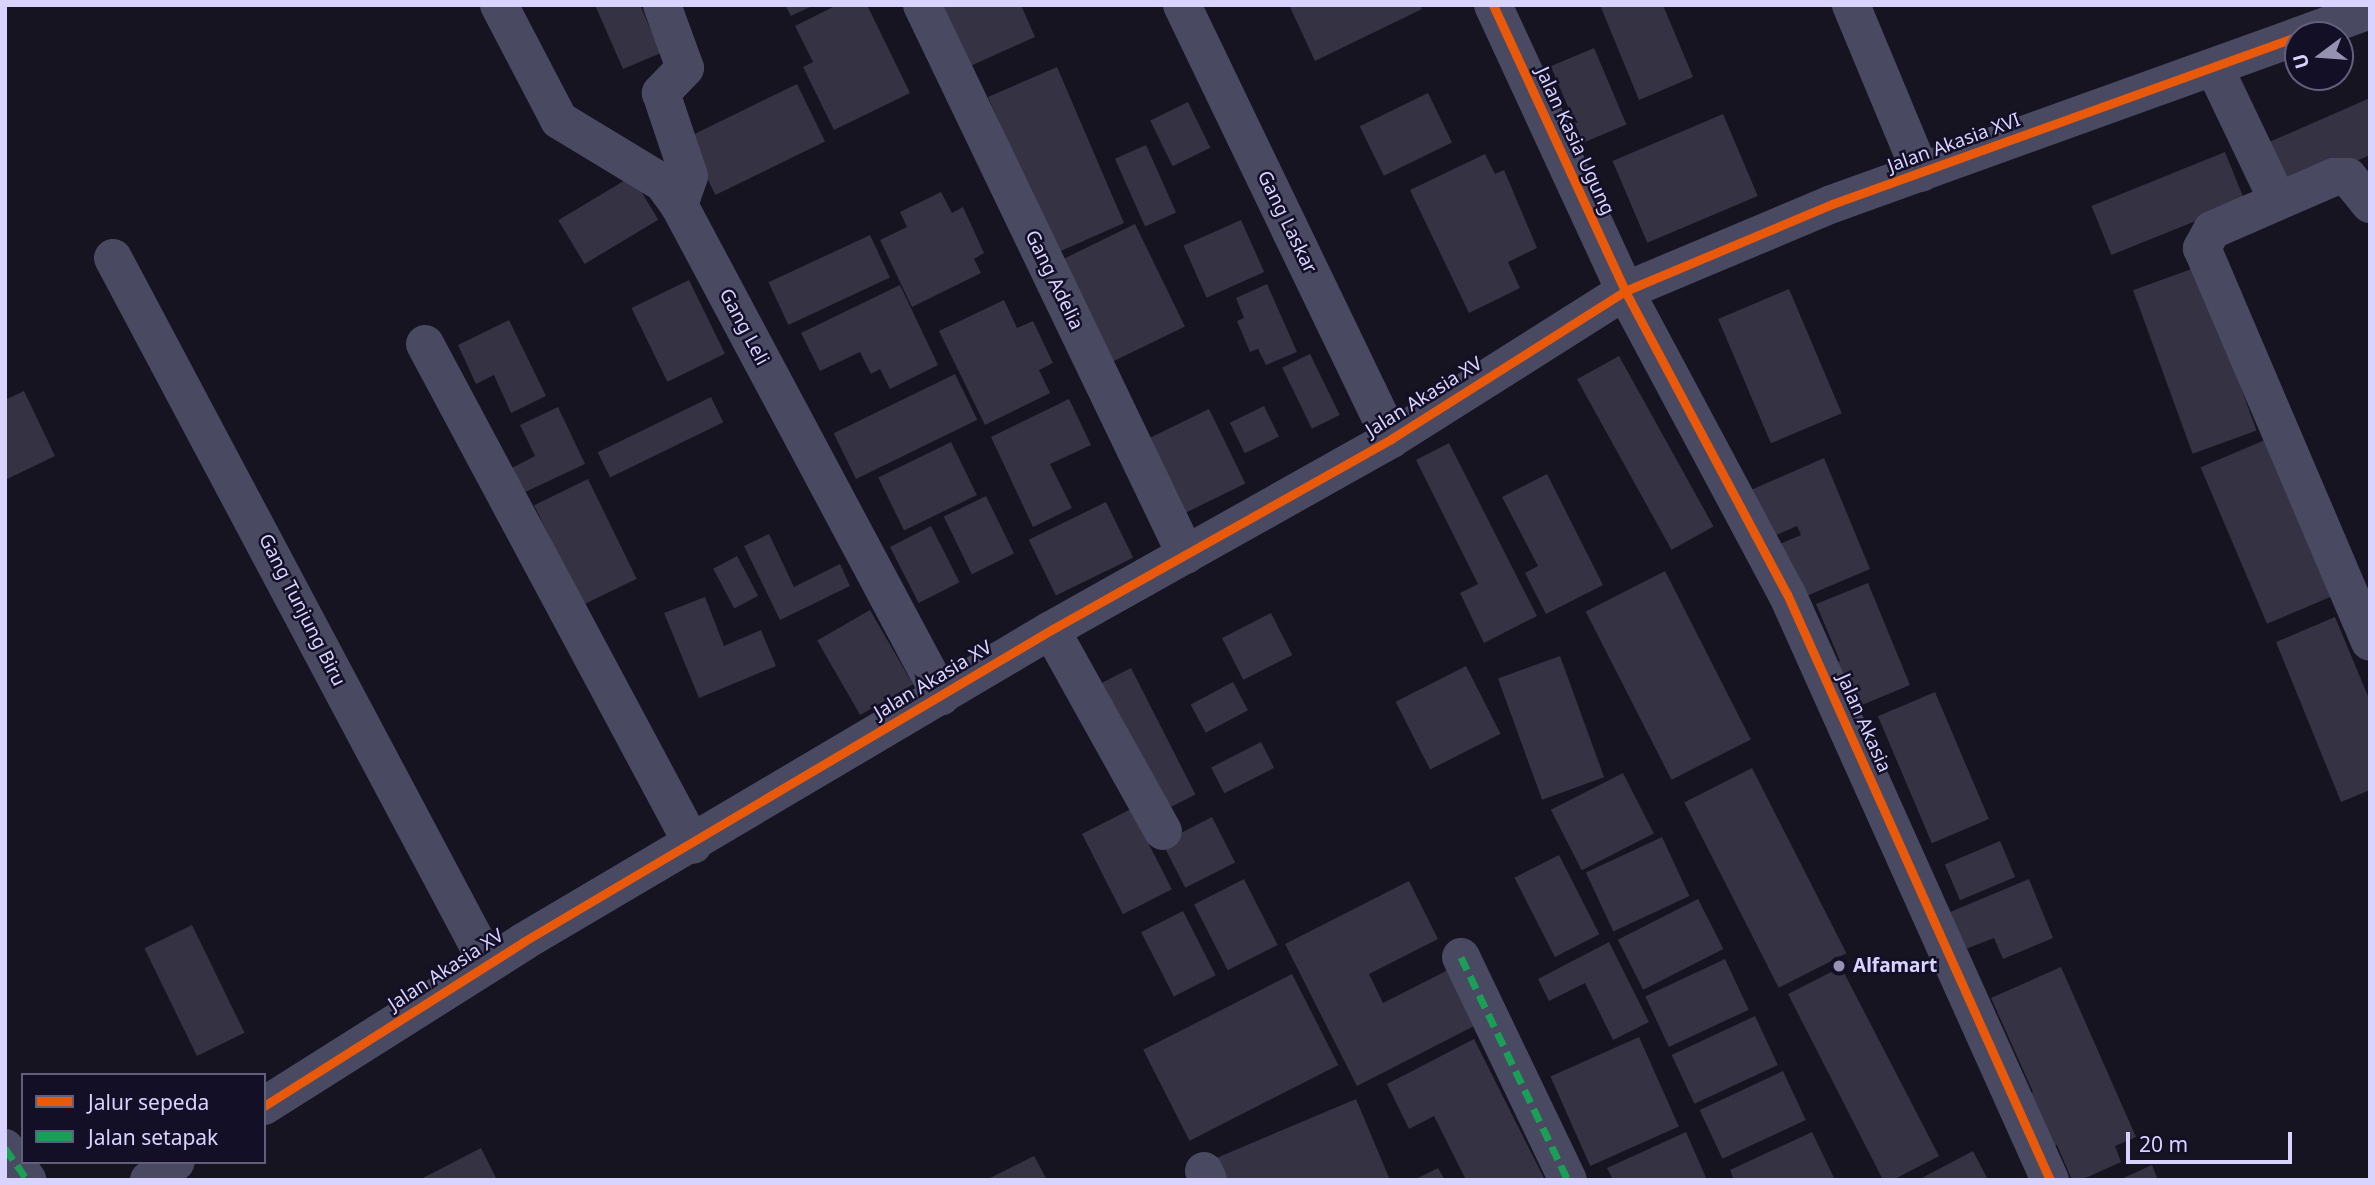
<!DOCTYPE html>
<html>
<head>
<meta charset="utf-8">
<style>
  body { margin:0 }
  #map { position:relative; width:2375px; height:1185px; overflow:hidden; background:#161421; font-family:"Noto Sans",sans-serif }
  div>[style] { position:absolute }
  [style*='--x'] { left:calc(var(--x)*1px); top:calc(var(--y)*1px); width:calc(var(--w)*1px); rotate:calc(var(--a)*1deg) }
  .building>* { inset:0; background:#343243; transform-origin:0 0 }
  .minor>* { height:38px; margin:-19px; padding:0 19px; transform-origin:19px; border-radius:19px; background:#4a4962 }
  .quiet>* { height:7px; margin-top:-3.5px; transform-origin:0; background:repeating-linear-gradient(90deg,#1a9f57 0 14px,transparent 0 21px) }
  .cycleway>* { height:9px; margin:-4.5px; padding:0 4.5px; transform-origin:4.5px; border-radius:4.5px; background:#e8590c }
  .dots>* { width:19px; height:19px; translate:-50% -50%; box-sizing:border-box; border:4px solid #130f26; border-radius:50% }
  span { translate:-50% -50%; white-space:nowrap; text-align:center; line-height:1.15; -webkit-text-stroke:5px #130f26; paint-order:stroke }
  .street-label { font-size:19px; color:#d9d4ff }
  .poi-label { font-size:19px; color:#d9d4ff; font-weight:700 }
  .left { translate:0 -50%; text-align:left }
  .frame { position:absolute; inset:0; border:7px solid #d9d4ff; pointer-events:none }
  .legend { position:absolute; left:21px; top:1073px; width:245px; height:91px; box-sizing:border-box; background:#130f26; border:2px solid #625e7d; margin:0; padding:9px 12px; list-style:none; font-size:21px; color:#d9d4ff }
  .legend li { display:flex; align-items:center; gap:14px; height:35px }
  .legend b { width:35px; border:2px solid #625e7d }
  .north { position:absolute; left:2284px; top:21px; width:70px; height:70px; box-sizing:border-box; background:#130f26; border:2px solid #625e7d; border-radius:50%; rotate:254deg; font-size:19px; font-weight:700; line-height:28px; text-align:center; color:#d9d4ff }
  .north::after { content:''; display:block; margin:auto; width:24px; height:32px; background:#9591b1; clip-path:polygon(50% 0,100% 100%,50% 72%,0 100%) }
  .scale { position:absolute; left:2126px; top:1132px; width:166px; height:32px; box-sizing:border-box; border:4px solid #d9d4ff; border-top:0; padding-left:9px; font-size:21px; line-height:24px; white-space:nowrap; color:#d9d4ff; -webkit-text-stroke:5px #130f26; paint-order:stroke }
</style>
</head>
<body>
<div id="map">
  <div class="building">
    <i style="clip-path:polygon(595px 5px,640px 5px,661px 53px,623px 69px)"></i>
    <i style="clip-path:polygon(785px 5px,814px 5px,791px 16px)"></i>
    <i style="clip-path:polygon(837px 5px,867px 5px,910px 93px,834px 130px,803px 67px,813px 62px,795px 26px)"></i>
    <i style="clip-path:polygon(942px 5px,1021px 5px,1035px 37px,968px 67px)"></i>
    <i style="clip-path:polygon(1289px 5px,1420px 5px,1422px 9px,1315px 61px)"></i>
    <i style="clip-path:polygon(1600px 5px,1663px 5px,1693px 77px,1639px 100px)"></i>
    <i style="left:1594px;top:48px;width:83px;height:47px;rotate:67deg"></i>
    <i style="clip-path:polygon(1057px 67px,1124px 223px,1045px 258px,1030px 192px,988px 97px)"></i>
    <i style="left:797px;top:84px;width:64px;height:122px;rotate:64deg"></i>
    <i style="left:1428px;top:93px;width:55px;height:76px;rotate:64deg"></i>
    <i style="clip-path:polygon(2370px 98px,2370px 155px,2288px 191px,2267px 143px)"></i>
    <i style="left:1188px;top:102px;width:51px;height:42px;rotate:64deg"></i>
    <i style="left:1723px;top:114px;width:89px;height:120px;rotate:67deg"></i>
    <i style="left:1146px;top:145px;width:74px;height:34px;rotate:66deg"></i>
    <i style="left:2225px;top:152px;width:53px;height:144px;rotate:68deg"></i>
    <i style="clip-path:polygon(1485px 154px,1495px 174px,1504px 170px,1537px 248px,1508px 262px,1520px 288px,1469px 313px,1410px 190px)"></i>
    <i style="left:632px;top:176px;width:51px;height:86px;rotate:59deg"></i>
    <i style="clip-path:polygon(941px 192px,952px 213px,963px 207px,984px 253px,974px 259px,981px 273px,912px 307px,880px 240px,907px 227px,900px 212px)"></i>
    <i style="left:1241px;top:220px;width:57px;height:63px;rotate:66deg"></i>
    <i style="left:1135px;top:224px;width:114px;height:83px;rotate:64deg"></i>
    <i style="left:870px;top:235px;width:47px;height:112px;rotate:65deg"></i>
    <i style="left:2197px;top:267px;width:174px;height:68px;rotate:70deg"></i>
    <i style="left:689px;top:280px;width:82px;height:64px;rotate:64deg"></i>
    <i style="clip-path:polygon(1267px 284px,1297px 352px,1266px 365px,1258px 349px,1250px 352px,1237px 321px,1244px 318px,1236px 298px)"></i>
    <i style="clip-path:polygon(900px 285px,938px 365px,890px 389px,880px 369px,871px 374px,860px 352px,820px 371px,801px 333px)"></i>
    <i style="left:1789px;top:289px;width:135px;height:77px;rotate:67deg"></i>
    <i style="clip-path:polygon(1004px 300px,1017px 328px,1033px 321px,1053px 363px,1039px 370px,1050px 393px,985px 425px,939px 331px)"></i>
    <i style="clip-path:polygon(509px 320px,546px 396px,511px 413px,494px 375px,476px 384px,458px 345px)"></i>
    <i style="left:1310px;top:354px;width:68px;height:31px;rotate:64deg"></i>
    <i style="left:1619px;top:356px;width:195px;height:48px;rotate:61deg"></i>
    <i style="left:955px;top:374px;width:51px;height:135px;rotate:64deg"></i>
    <i style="clip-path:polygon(24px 391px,55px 456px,5px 480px,5px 400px)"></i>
    <i style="left:711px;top:397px;width:28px;height:126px;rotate:64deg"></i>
    <i style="clip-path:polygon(1069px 399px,1091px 445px,1050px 464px,1072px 508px,1033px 527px,991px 437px)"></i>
    <i style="left:1264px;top:406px;width:34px;height:38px;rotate:64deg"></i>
    <i style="clip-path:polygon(558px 407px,585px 464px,521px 494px,510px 469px,535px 456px,520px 425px)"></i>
    <i style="left:1209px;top:409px;width:83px;height:80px;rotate:64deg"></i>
    <i style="left:2265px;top:440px;width:170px;height:70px;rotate:67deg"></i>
    <i style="left:951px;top:442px;width:59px;height:81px;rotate:64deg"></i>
    <i style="clip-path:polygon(1449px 443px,1537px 616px,1484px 643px,1460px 593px,1478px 584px,1416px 460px)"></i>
    <i style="clip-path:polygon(1824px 458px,1870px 569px,1797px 600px,1775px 546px,1801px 535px,1797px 526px,1772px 537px,1751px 490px)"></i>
    <i style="clip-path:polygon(1547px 474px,1603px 585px,1546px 614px,1525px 573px,1538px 566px,1502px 497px)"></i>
    <i style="left:588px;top:479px;width:111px;height:60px;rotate:64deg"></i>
    <i style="left:986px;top:496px;width:64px;height:47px;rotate:64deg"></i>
    <i style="left:1106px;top:502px;width:62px;height:86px;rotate:64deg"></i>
    <i style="left:931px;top:526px;width:63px;height:46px;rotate:63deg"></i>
    <i style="clip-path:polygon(769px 534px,794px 587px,840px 564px,850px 586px,780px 620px,744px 546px)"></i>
    <i style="left:737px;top:556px;width:45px;height:27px;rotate:62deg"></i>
    <i style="left:1665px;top:571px;width:189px;height:89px;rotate:63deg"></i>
    <i style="clip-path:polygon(1868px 583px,1910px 685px,1845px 712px,1826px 667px,1840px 661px,1816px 604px)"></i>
    <i style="clip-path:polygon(705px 597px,724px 646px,761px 630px,776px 666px,699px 698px,664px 613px)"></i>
    <i style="left:870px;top:610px;width:86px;height:61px;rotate:60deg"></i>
    <i style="left:1271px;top:613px;width:47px;height:55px;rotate:63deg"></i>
    <i style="clip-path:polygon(2335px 617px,2370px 701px,2370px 790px,2341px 802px,2276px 642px)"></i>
    <i style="left:1560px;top:656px;width:129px;height:66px;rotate:70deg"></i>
    <i style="left:1466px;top:666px;width:76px;height:79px;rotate:63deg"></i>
    <i style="left:1131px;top:668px;width:142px;height:33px;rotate:63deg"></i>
    <i style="left:1233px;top:682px;width:32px;height:48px;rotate:62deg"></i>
    <i style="left:1935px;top:692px;width:138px;height:62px;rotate:67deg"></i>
    <i style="left:1261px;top:742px;width:29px;height:56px;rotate:63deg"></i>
    <i style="left:1752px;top:768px;width:208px;height:76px;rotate:63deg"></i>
    <i style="left:1623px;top:773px;width:68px;height:81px;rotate:63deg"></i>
    <i style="left:1131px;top:809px;width:90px;height:55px;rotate:63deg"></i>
    <i style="left:1212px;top:817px;width:51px;height:56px;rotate:63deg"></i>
    <i style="left:1662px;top:837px;width:65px;height:84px;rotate:65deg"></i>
    <i style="left:2000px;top:841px;width:39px;height:60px;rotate:67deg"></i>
    <i style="left:1559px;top:855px;width:89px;height:50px;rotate:63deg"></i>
    <i style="left:1244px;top:879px;width:74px;height:56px;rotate:63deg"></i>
    <i style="clip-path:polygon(2029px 879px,2053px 938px,2003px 959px,1994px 938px,1958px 952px,1943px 915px)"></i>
    <i style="clip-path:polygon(1409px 881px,1438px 939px,1369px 974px,1383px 1003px,1452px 968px,1480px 1023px,1357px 1086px,1285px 944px)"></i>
    <i style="left:1698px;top:899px;width:56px;height:90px;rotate:63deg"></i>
    <i style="left:1183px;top:911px;width:72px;height:47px;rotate:63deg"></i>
    <i style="left:192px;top:925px;width:120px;height:53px;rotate:64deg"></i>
    <i style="clip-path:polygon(1609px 942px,1649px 1022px,1613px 1040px,1585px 983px,1549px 1001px,1538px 979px)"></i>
    <i style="left:1725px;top:959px;width:56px;height:88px;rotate:65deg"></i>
    <i style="clip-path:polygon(1841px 967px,1939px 1156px,1893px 1180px,1883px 1180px,1788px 994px)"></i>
    <i style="clip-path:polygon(2061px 967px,2136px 1137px,2115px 1146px,2121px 1162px,2081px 1180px,2072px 1180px,2057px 1145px,2048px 1149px,2024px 1096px,2033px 1092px,1991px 998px)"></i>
    <i style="left:1292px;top:974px;width:102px;height:167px;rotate:63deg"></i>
    <i style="left:1755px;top:1016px;width:54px;height:92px;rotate:65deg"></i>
    <i style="left:1639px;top:1037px;width:98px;height:97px;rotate:66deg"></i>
    <i style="clip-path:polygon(1474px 1039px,1545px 1180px,1466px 1180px,1434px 1116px,1409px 1129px,1387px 1084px)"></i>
    <i style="left:1783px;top:1071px;width:54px;height:92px;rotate:65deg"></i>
    <i style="clip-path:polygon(1356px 1099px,1390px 1180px,1222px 1180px,1214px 1159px)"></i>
    <i style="clip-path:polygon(1686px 1132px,1707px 1180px,1613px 1180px,1607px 1168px)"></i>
    <i style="clip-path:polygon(1812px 1132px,1835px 1180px,1734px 1180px,1730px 1170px)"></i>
    <i style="clip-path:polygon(481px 1148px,497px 1180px,419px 1180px)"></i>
    <i style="clip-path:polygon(1973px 1151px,1988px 1180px,1918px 1180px)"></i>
    <i style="clip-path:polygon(1034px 1156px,1047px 1180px,986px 1180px)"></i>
    <i style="clip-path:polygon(2152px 1165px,2158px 1180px,2119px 1180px)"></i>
    <i style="clip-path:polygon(1438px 1168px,1445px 1180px,1414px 1180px)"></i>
  </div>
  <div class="minor">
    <i style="--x:499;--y:5;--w:130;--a:62.4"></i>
    <i style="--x:559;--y:120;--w:122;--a:31.2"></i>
    <i style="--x:663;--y:183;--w:27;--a:54"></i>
    <i style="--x:679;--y:205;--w:557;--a:61.92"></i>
    <i style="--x:662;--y:5;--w:67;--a:69.9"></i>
    <i style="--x:685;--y:68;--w:35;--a:134"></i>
    <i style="--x:661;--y:93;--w:88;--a:71.4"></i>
    <i style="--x:689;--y:176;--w:31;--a:109"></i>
    <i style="--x:922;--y:5;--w:610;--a:64.36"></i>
    <i style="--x:1182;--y:5;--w:482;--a:64.3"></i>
    <i style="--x:1493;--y:5;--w:315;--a:65.2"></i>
    <i style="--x:1625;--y:291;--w:344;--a:61.9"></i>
    <i style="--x:1787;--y:594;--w:642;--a:65.83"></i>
    <i style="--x:1851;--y:5;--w:182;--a:67.4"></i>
    <i style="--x:2301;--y:35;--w:73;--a:-19.9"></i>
    <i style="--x:2214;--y:67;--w:148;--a:64.5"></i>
    <i style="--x:2370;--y:204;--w:35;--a:-129"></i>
    <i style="--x:2348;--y:177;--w:14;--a:180"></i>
    <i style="--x:2334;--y:177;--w:133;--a:156.5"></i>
    <i style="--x:2212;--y:230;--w:21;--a:119"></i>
    <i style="--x:2202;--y:248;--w:428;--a:66.9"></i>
    <i style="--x:113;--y:258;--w:799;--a:62.02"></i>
    <i style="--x:425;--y:344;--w:568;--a:61.86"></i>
    <i style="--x:1051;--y:630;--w:230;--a:60.9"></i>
    <i style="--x:1461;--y:957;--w:247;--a:64.4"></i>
    <i style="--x:264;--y:1106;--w:307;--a:-32.3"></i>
    <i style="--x:523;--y:942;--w:613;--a:-30.58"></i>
    <i style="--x:1051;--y:630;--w:390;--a:-29.3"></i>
    <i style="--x:1391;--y:439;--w:277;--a:-32.3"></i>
    <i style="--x:1625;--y:291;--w:225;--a:-22.8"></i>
    <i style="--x:1832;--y:204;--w:495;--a:-19.8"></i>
    <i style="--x:5;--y:1148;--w:39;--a:55"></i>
    <i style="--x:1204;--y:1171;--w:10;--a:66"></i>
    <i style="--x:149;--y:1180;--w:32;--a:-34"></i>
  </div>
  <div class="quiet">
    <i style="--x:1461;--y:957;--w:247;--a:64.4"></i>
    <i style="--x:5;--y:1148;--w:39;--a:55"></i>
  </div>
  <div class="cycleway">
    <i style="--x:1493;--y:5;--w:315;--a:65.2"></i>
    <i style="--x:1625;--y:291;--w:344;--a:61.9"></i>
    <i style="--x:1787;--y:594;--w:642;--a:65.83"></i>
    <i style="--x:264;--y:1106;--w:307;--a:-32.3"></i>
    <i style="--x:523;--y:942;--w:613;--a:-30.58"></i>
    <i style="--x:1051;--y:630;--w:390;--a:-29.3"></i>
    <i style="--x:1391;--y:439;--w:277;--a:-32.3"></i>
    <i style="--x:1625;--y:291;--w:225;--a:-22.8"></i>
    <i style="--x:1832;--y:204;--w:495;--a:-19.8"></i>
  </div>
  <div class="dots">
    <i style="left:1839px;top:966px;background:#9591b1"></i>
  </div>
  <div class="street-label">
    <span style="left:1575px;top:141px;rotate:65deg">Jalan Kasia Ugung</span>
    <span style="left:1954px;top:143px;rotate:-20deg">Jalan Akasia XVI</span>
    <span style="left:1287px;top:222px;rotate:64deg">Gang Laskar</span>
    <span style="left:1054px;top:280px;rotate:64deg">Gang Adelia</span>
    <span style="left:744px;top:327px;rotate:62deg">Gang Leli</span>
    <span style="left:1424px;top:397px;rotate:-32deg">Jalan Akasia XV</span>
    <span style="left:302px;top:610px;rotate:63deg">Gang Tunjung Biru</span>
    <span style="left:933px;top:680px;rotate:-31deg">Jalan Akasia XV</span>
    <span style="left:1864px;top:723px;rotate:66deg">Jalan Akasia</span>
    <span style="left:446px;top:970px;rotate:-33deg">Jalan Akasia XV</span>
  </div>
  <div class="poi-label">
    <span class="left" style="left:1853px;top:966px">Alfamart</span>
  </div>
  <div class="frame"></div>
  <ul class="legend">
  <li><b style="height:9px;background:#e8590c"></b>Jalur sepeda</li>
  <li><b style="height:9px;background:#1a9f57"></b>Jalan setapak</li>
  </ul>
  <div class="north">U</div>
  <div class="scale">20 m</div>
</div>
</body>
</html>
